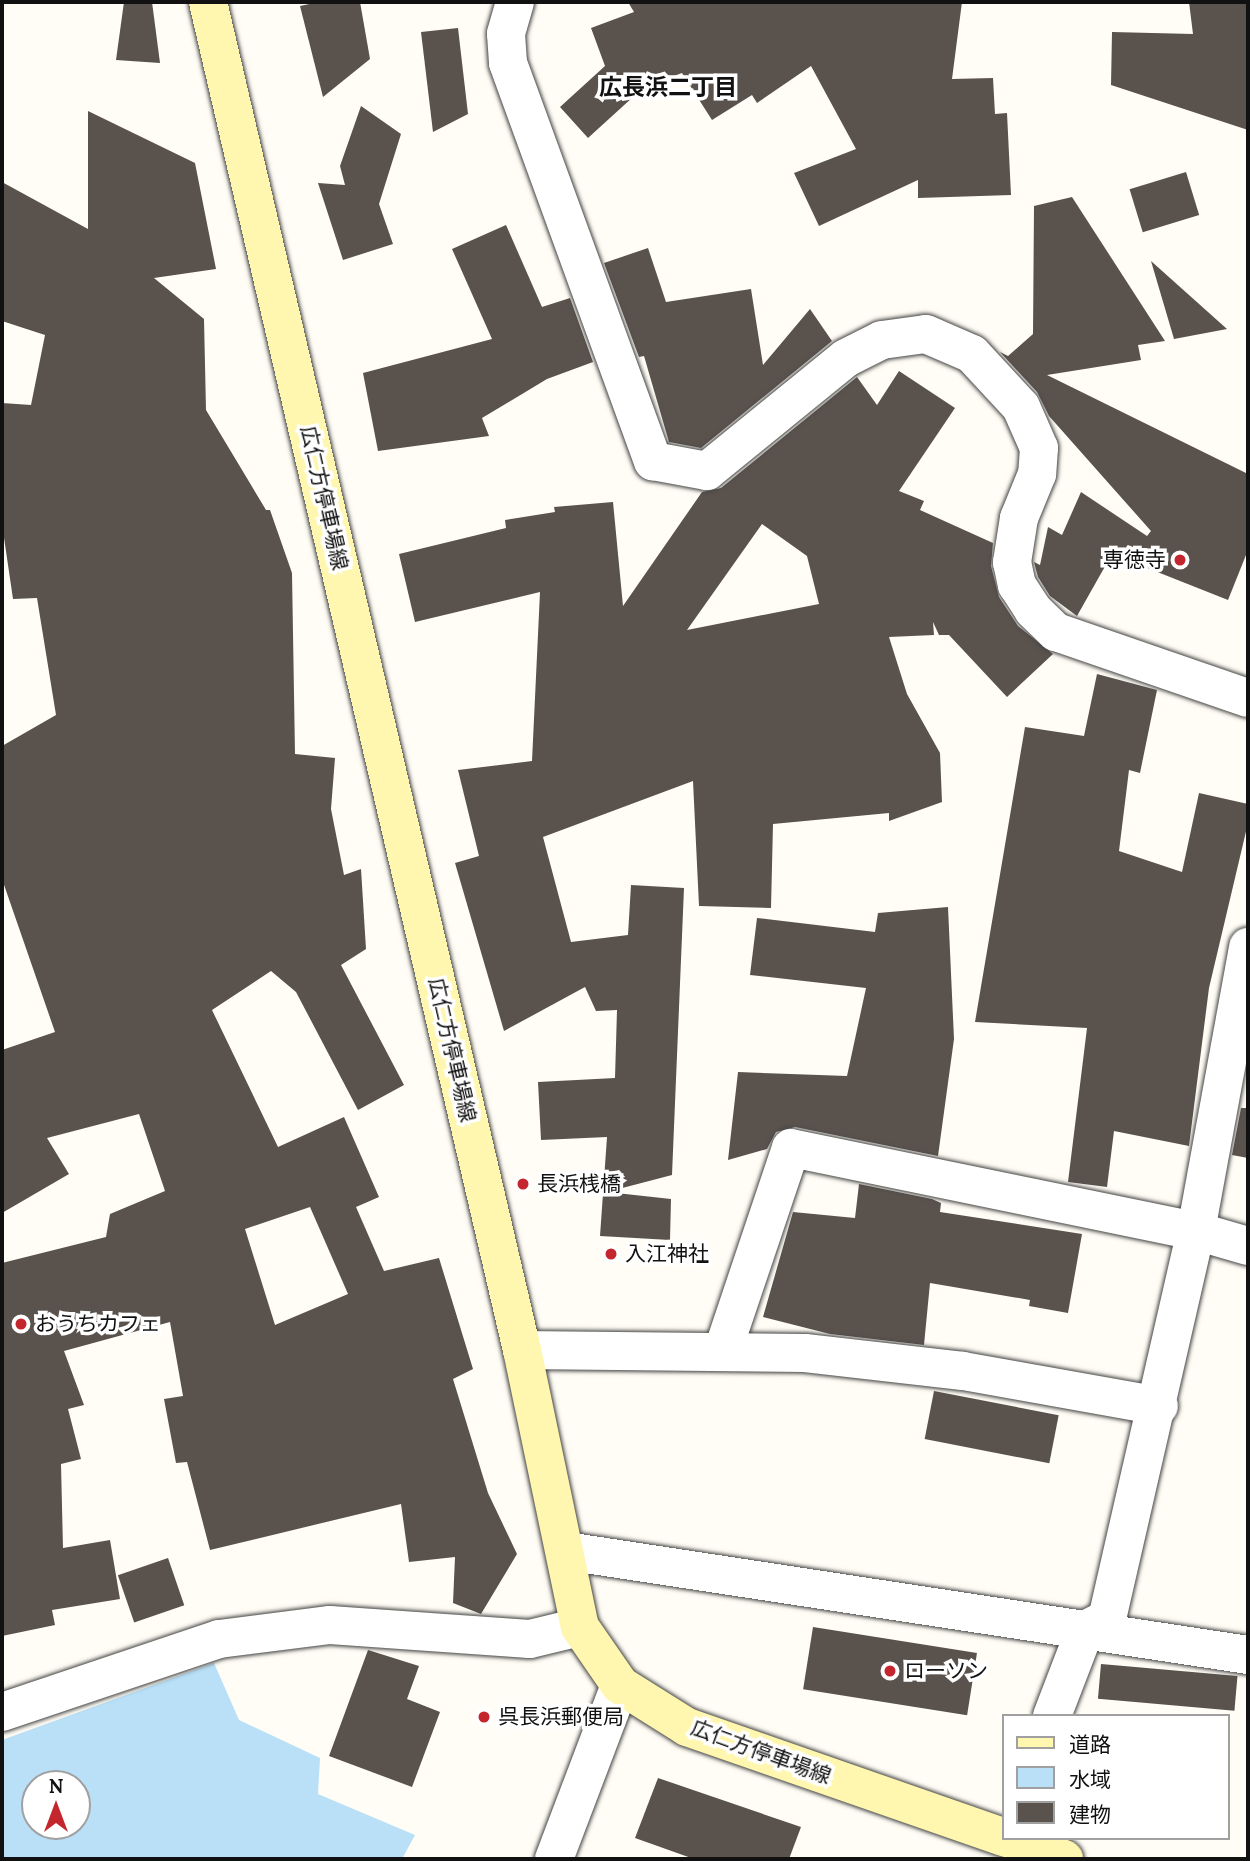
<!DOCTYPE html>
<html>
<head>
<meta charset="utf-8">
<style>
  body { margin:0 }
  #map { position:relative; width:1250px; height:1861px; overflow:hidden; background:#fffdf5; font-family:Lora,"Noto Sans JP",serif }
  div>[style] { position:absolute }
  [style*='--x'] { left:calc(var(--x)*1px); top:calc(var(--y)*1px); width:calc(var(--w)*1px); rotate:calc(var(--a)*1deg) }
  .water>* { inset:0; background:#b9e0f7 }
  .building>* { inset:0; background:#5a524d; transform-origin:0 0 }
  .roads { filter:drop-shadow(0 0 2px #444) drop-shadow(0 0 2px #444) }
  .minor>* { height:38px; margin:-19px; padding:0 19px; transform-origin:19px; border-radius:19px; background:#fff }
  .tertiary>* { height:38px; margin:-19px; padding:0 19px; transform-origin:19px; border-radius:19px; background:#fff }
  .secondary>* { height:38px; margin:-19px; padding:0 19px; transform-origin:19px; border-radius:19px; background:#fff6b0 }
  .dots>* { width:19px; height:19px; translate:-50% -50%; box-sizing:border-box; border:4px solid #fff; border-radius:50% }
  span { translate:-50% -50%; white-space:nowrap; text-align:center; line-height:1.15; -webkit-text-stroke:7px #fff; paint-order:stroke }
  .street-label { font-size:21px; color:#111 }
  .poi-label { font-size:21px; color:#111 }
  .right { translate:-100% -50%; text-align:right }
  .left { translate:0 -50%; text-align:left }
  .neighbourhood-label { font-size:23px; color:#111; font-weight:700 }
  .frame { position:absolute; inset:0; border:4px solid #111; pointer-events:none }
  .legend { position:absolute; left:1002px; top:1714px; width:228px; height:126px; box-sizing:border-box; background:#fff; border:2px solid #a0a0a0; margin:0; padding:9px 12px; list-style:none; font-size:21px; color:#111 }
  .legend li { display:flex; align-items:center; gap:14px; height:35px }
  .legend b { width:35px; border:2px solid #a0a0a0 }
  .north { position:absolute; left:21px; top:1770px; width:70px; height:70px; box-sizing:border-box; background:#fff; border:2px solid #a0a0a0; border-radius:50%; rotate:0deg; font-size:19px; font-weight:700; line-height:28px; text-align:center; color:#111 }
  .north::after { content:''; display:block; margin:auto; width:24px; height:32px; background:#c4262e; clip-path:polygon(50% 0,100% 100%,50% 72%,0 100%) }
</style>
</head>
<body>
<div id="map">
  <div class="water">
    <i style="clip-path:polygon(evenodd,214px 1663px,239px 1720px,320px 1758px,318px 1794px,415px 1835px,402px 1859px,2px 1859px,2px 1740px,214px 1663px,35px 1784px,77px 1784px,77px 1826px,35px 1826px,35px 1784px)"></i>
  </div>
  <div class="building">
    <i style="clip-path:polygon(124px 2px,152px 2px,160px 63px,116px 60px)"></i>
    <i style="clip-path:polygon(319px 2px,360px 2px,370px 59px,323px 97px,300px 6px)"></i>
    <i style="clip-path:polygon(628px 2px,962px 2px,952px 79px,993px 78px,995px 114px,1007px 113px,1011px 195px,918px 198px,918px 180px,819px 226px,794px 173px,856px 149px,811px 66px,757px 103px,752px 95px,712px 120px,682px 73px,644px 87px,588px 138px,560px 107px,605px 66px,591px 28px,634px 12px)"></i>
    <i style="clip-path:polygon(1189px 2px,1248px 2px,1248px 130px,1111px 85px,1112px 32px,1193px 34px)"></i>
    <i style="clip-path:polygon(458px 28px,468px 114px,433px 132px,421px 32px)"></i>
    <i style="clip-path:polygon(361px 106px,401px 134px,379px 204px,393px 244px,343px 260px,318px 183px,345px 185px,340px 166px)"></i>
    <i style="clip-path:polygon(evenodd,88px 111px,195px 163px,216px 269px,154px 278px,204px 319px,206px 410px,266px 510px,270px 510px,292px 573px,295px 754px,335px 758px,331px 809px,344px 875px,361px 869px,366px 949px,341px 965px,404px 1085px,358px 1110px,296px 992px,271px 971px,212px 1010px,278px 1147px,344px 1117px,379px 1197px,356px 1207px,384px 1271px,439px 1258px,473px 1369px,453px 1379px,488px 1493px,517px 1554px,481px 1614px,453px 1603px,455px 1557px,409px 1562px,401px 1504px,210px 1550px,187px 1462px,176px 1463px,164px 1399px,183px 1396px,170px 1322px,64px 1351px,84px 1405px,68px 1409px,81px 1459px,61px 1464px,63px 1548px,110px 1540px,120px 1599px,52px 1610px,55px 1625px,2px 1636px,2px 1263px,106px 1237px,110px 1214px,165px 1191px,139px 1114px,47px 1138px,69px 1174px,2px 1213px,2px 1050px,55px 1032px,2px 879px,2px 746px,56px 715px,37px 598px,13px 599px,2px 524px,2px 403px,31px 405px,45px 335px,2px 321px,2px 182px,88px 229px,88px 111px,310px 1207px,348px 1294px,275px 1325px,245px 1229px,310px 1207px)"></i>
    <i style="left:1186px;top:172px;width:45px;height:59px;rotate:73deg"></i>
    <i style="clip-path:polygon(1072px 197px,1165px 341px,1138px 345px,1141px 360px,1047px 375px,1248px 474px,1248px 550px,1228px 600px,1112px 554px,1077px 616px,1050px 596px,1038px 577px,1034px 562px,1040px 565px,1048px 527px,1062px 535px,1081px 492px,1147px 536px,1151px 531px,1049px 416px,1037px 392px,1000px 352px,1008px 356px,1033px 334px,1034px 206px)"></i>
    <i style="clip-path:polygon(506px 225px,542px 307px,570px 298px,593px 362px,547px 379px,482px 418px,489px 436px,378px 451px,363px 373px,492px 339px,452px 249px)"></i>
    <i style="clip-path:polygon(648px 248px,666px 302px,751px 289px,763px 365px,810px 309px,832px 341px,701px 448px,669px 442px,644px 356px,639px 357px,604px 263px)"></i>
    <i style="clip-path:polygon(1151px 261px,1227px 329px,1174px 339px)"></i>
    <i style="clip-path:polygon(evenodd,899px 371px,955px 408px,899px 491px,924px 501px,920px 510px,993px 543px,991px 566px,999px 597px,1018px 626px,1053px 654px,1007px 697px,949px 635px,939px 635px,933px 622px,934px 635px,889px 637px,907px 694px,940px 753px,942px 802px,889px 821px,889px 813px,773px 824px,771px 908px,699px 906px,693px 781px,543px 837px,571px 942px,628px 935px,631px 885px,684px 888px,672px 1175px,607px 1192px,671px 1199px,670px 1240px,600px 1236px,607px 1137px,541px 1140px,538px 1082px,615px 1078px,617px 1010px,596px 1011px,585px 987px,504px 1031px,455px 863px,479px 856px,458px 770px,532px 761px,540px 592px,415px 622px,399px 554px,506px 528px,505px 520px,555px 512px,554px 507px,613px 502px,623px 606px,702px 492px,721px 488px,857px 377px,877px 405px,899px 371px,762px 524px,807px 556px,819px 604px,687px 630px,762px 524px)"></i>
    <i style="clip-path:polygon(1097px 674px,1157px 690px,1140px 773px,1129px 770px,1119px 851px,1182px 872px,1199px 793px,1248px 804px,1248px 823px,1209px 988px,1189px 1146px,1114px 1131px,1107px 1187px,1068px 1182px,1087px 1028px,975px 1022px,1025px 727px,1084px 736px)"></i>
    <i style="clip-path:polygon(948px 907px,954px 1039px,938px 1156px,795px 1127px,776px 1132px,767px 1149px,728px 1160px,738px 1072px,847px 1076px,866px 988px,750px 975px,757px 918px,875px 932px,878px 913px)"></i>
    <i style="clip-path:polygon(1241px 1108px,1248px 1108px,1248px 1158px,1232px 1155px)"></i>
    <i style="clip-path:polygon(859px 1184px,932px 1199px,941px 1203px,940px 1212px,1082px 1234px,1068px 1313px,1029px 1306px,1030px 1300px,930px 1283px,924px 1345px,830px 1334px,763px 1317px,793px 1212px,855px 1218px)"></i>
    <i style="left:934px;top:1391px;width:127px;height:49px;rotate:11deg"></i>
    <i style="left:168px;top:1558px;width:50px;height:53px;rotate:71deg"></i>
    <i style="left:813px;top:1627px;width:166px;height:63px;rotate:9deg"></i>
    <i style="clip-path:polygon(368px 1650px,419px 1666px,407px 1699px,440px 1712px,412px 1787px,329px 1756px)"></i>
    <i style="left:1101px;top:1664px;width:137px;height:35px;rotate:5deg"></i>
    <i style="clip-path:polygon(658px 1778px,801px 1827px,789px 1859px,694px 1859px,635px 1838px)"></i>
  </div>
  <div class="roads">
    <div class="minor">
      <i style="--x:515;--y:2;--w:33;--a:106"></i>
      <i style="--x:506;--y:34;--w:29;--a:86"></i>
      <i style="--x:508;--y:63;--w:424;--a:70"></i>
      <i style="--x:653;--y:461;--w:55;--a:10.5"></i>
      <i style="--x:707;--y:471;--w:179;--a:-39.1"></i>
      <i style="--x:846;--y:358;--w:40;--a:-26.6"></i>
      <i style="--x:882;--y:340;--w:44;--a:-7.8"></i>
      <i style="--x:926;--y:334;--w:50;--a:23.5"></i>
      <i style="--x:972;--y:354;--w:72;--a:47.2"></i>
      <i style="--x:1021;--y:407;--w:45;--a:66.3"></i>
      <i style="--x:1039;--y:448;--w:26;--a:94"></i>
      <i style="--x:1037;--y:474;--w:48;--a:112.2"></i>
      <i style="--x:1019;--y:518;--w:45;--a:99"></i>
      <i style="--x:1012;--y:562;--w:24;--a:78"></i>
      <i style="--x:1017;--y:585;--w:30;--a:57"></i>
      <i style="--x:1033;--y:610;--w:32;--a:44"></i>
      <i style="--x:1056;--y:632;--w:203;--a:19"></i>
      <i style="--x:522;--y:1350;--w:283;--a:0.6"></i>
      <i style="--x:805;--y:1353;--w:159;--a:6.5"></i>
      <i style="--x:963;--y:1371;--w:199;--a:10.1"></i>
      <i style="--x:723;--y:1350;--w:213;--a:-71.4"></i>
      <i style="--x:791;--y:1148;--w:413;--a:11.6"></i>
      <i style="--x:1196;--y:1231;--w:54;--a:16.1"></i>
      <i style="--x:566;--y:1551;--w:690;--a:8.67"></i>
      <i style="--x:1052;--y:1716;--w:92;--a:-69"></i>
      <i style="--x:1085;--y:1630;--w:25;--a:-27"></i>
      <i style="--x:1107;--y:1619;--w:398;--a:-77.1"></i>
      <i style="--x:1196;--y:1231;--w:289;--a:-79.6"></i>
      <i style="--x:554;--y:1859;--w:186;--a:-69.2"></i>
    </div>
    <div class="tertiary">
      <i style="--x:2;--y:1712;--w:229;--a:-18.6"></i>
      <i style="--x:219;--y:1639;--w:112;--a:-7.2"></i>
      <i style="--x:330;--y:1625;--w:200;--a:4"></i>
      <i style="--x:530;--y:1639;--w:51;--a:-13.5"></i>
    </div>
    <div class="secondary">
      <i style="--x:208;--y:2;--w:1384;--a:76.89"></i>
      <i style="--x:522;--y:1350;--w:283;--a:78.2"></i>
      <i style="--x:580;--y:1627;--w:70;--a:55.4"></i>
      <i style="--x:620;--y:1685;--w:79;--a:32.1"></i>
      <i style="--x:687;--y:1727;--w:335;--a:19.2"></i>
      <i style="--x:1007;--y:1838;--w:61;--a:20.2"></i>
    </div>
  </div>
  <div class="dots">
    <i style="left:1180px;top:560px;background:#c4262e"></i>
    <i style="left:523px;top:1184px;background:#c4262e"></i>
    <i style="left:611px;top:1254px;background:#c4262e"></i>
    <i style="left:21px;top:1324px;background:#c4262e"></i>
    <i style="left:890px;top:1671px;background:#c4262e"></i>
    <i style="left:484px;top:1717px;background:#c4262e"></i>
  </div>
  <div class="street-label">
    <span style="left:324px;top:498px;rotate:77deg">広仁方停車場線</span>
    <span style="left:452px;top:1050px;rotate:77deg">広仁方停車場線</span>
    <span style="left:761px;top:1752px;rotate:20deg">広仁方停車場線</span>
  </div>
  <div class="poi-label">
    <span class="right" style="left:1166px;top:560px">専徳寺</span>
    <span class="left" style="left:537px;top:1184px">長浜桟橋</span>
    <span class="left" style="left:625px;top:1254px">入江神社</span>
    <span class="left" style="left:35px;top:1324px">おうちカフェ</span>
    <span class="left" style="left:904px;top:1671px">ローソン</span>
    <span class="left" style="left:498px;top:1717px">呉長浜郵便局</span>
  </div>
  <div class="neighbourhood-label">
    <span style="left:668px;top:87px">広長浜二丁目</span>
  </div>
  <div class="frame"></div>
  <ul class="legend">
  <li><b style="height:9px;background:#fff6b0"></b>道路</li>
  <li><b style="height:19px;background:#b9e0f7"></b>水域</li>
  <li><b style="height:19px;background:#5a524d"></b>建物</li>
  </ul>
  <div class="north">N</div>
</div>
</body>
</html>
